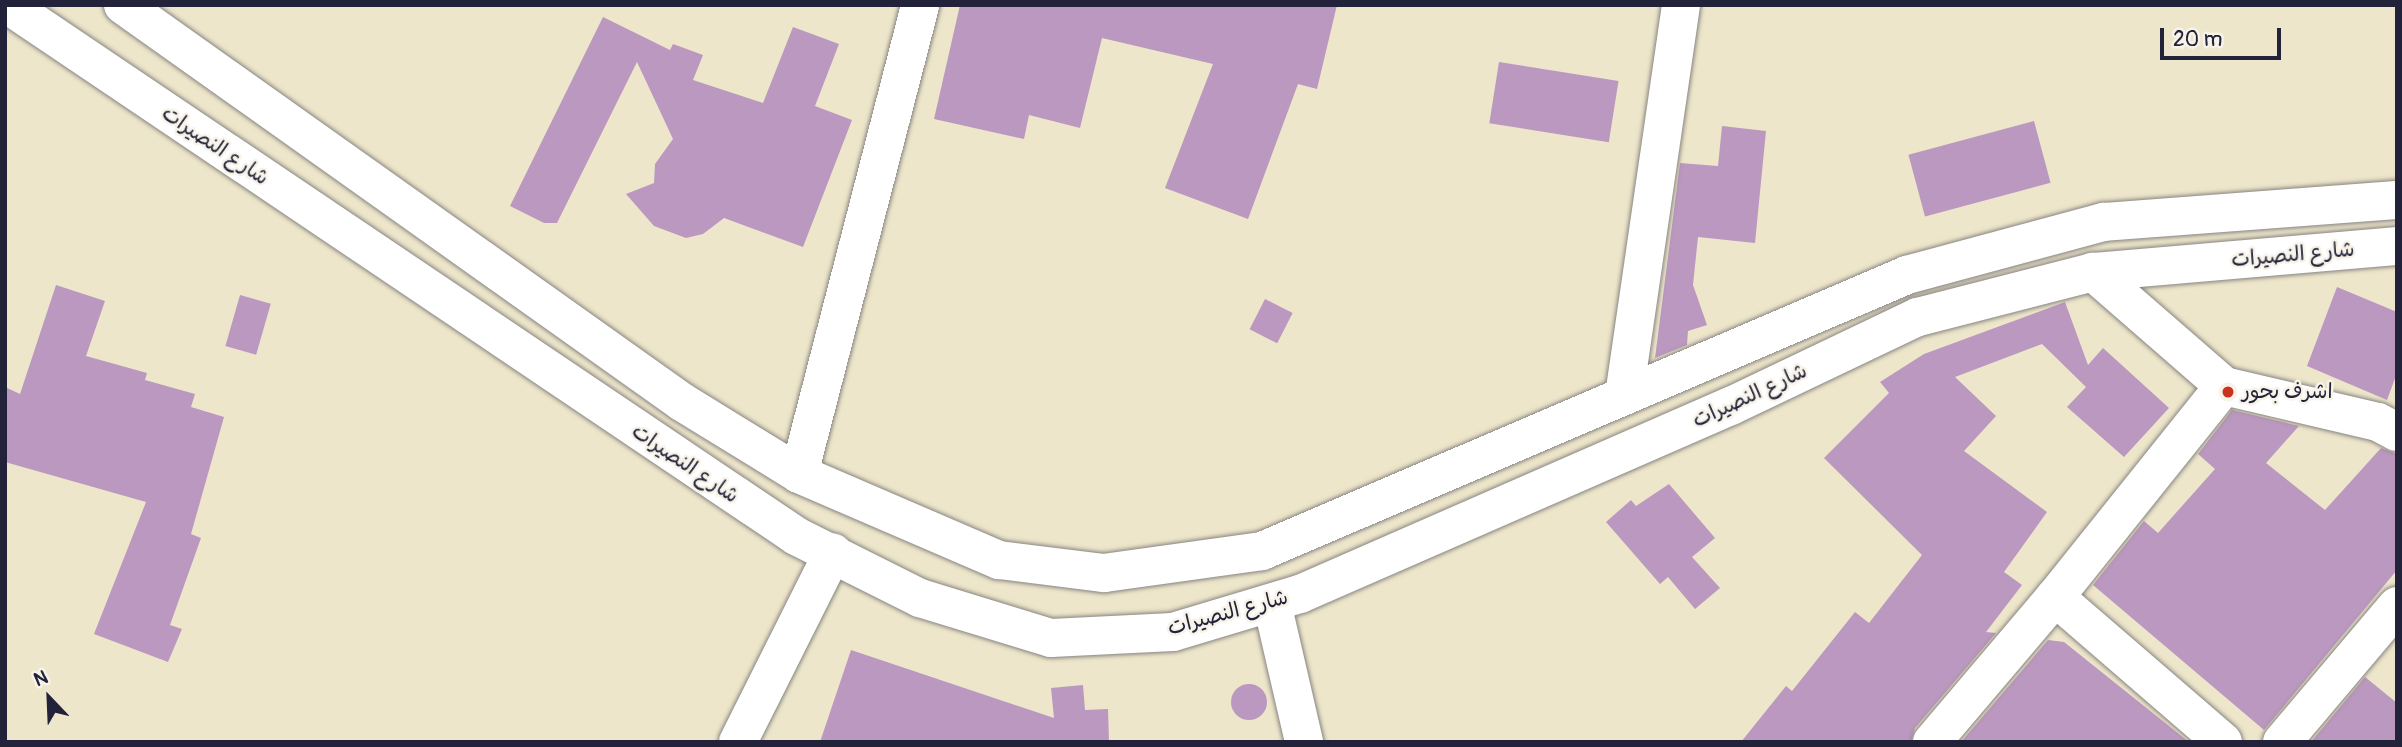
<!DOCTYPE html>
<html>
<head>
<meta charset="utf-8">
<style>
  body { margin:0 }
  #map { position:relative; width:2402px; height:747px; overflow:hidden; background:#ede6ca; font-family:Pangolin,"Playpen Sans Arabic",sans-serif }
  div>[style] { position:absolute }
  [style*='--x'] { left:calc(var(--x)*1px); top:calc(var(--y)*1px); width:calc(var(--w)*1px); rotate:calc(var(--a)*1deg) }
  .building>* { inset:0; background:#bb98bf; transform-origin:0 0 }
  .round { border-radius:50% }
  .roads { filter:drop-shadow(0 0 2px #888482) drop-shadow(0 0 2px #888482) }
  .minor>* { height:38px; margin:-19px; padding:0 19px; transform-origin:19px; border-radius:19px; background:#fff }
  .major>* { height:38px; margin:-19px; padding:0 19px; transform-origin:19px; border-radius:19px; background:#fff }
  .dots>* { width:19px; height:19px; translate:-50% -50%; box-sizing:border-box; border:4px solid #f7f3e8; border-radius:50% }
  span { translate:-50% -50%; white-space:nowrap; text-align:center; line-height:1.15; -webkit-text-stroke:5px #f7f3e8; paint-order:stroke }
  .street-label { font-size:21px; color:#22223b }
  .poi-label { font-size:21px; color:#22223b }
  .left { translate:0 -50%; text-align:left }
  .frame { position:absolute; inset:0; border:7px solid #22223b; pointer-events:none }
  .north { position:absolute; left:14px; top:663px; width:70px; height:70px; -webkit-text-stroke:5px #f7f3e8; paint-order:stroke; rotate:337deg; font-size:19px; font-weight:700; line-height:28px; text-align:center; color:#22223b }
  .north::after { content:''; display:block; margin:auto; width:24px; height:32px; background:#22223b; clip-path:polygon(50% 0,100% 100%,50% 72%,0 100%) }
  .scale { position:absolute; left:2160px; top:28px; width:121px; height:32px; box-sizing:border-box; border:4px solid #22223b; border-top:0; padding-left:9px; font-size:21px; line-height:24px; white-space:nowrap; color:#22223b; -webkit-text-stroke:5px #f7f3e8; paint-order:stroke }
</style>
</head>
<body>
<div id="map">
  <div class="building">
    <i style="clip-path:polygon(960px 5px,1337px 5px,1317px 89px,1298px 84px,1248px 219px,1165px 188px,1213px 64px,1102px 38px,1080px 128px,1029px 115px,1024px 139px,934px 119px)"></i>
    <i style="clip-path:polygon(603px 17px,670px 50px,673px 44px,703px 55px,693px 80px,763px 103px,793px 27px,839px 44px,815px 106px,852px 120px,803px 247px,724px 218px,703px 234px,686px 238px,654px 226px,626px 194px,654px 183px,655px 164px,673px 139px,637px 62px,557px 223px,544px 223px,510px 206px)"></i>
    <i style="left:1499px;top:62px;width:121px;height:62px;rotate:9deg"></i>
    <i style="left:2034px;top:121px;width:64px;height:130px;rotate:75deg"></i>
    <i style="clip-path:polygon(1722px 126px,1766px 131px,1755px 243px,1698px 237px,1693px 285px,1707px 325px,1688px 331px,1687px 345px,1655px 358px,1680px 163px,1718px 166px)"></i>
    <i style="clip-path:polygon(56px 285px,105px 301px,86px 356px,147px 373px,145px 380px,195px 394px,191px 407px,224px 417px,191px 534px,201px 538px,170px 625px,182px 629px,168px 662px,94px 634px,146px 502px,5px 462px,5px 387px,20px 394px)"></i>
    <i style="clip-path:polygon(2337px 287px,2397px 312px,2397px 373px,2387px 400px,2307px 366px)"></i>
    <i style="left:240px;top:295px;width:32px;height:53px;rotate:16deg"></i>
    <i style="left:1265px;top:299px;width:31px;height:34px;rotate:27deg"></i>
    <i style="clip-path:polygon(2065px 302px,2088px 365px,2103px 348px,2169px 408px,2124px 457px,2067px 407px,2086px 387px,2042px 344px,1955px 377px,1996px 416px,1964px 451px,2047px 512px,2004px 572px,2022px 585px,1986px 632px,1996px 633px,1915px 728px,1911px 742px,1741px 742px,1786px 686px,1792px 691px,1855px 612px,1869px 623px,1922px 555px,1824px 458px,1889px 393px,1880px 382px,1924px 354px)"></i>
    <i style="clip-path:polygon(2232px 410px,2299px 426px,2266px 463px,2325px 510px,2381px 448px,2397px 454px,2397px 570px,2264px 730px,2093px 585px,2144px 521px,2158px 533px,2215px 469px,2198px 454px)"></i>
    <i style="clip-path:polygon(1669px 484px,1715px 538px,1692px 557px,1720px 588px,1695px 609px,1668px 577px,1660px 584px,1606px 522px,1631px 500px,1636px 506px)"></i>
    <i style="clip-path:polygon(2048px 640px,2064px 642px,2189px 742px,1961px 742px)"></i>
    <i style="clip-path:polygon(851px 650px,1054px 718px,1051px 688px,1083px 685px,1085px 710px,1108px 709px,1109px 742px,820px 742px)"></i>
    <i style="clip-path:polygon(2365px 677px,2397px 703px,2397px 742px,2311px 742px)"></i>
    <i class="round" style="left:1231px;top:684px;width:36px;height:36px"></i>
  </div>
  <div class="roads">
    <div class="minor">
      <i style="--x:2093;--y:272;--w:174;--a:41"></i>
      <i style="--x:2224;--y:386;--w:158;--a:13.2"></i>
      <i style="--x:2378;--y:422;--w:21;--a:28"></i>
      <i style="--x:1624;--y:396;--w:395;--a:-81.7"></i>
      <i style="--x:799;--y:474;--w:484;--a:-75.5"></i>
      <i style="--x:1272;--y:603;--w:143;--a:77"></i>
      <i style="--x:738;--y:742;--w:212;--a:-63.4"></i>
      <i style="--x:1932;--y:742;--w:190;--a:-49.7"></i>
      <i style="--x:2223;--y:742;--w:222;--a:-139.2"></i>
      <i style="--x:2055;--y:597;--w:270;--a:-51.3"></i>
      <i style="--x:2282;--y:742;--w:178;--a:-49.8"></i>
    </div>
    <div class="major">
      <i style="--x:8;--y:5;--w:950;--a:33.97"></i>
      <i style="--x:796;--y:536;--w:139;--a:26.6"></i>
      <i style="--x:920;--y:598;--w:137;--a:17"></i>
      <i style="--x:1051;--y:638;--w:122;--a:-2.8"></i>
      <i style="--x:1173;--y:632;--w:133;--a:-16.7"></i>
      <i style="--x:1300;--y:594;--w:470;--a:-23.6"></i>
      <i style="--x:1731;--y:406;--w:207;--a:-25.5"></i>
      <i style="--x:1918;--y:317;--w:181;--a:-14.4"></i>
      <i style="--x:2093;--y:272;--w:305;--a:-4.9"></i>
      <i style="--x:123;--y:5;--w:686;--a:35.38"></i>
      <i style="--x:682;--y:402;--w:137;--a:31.6"></i>
      <i style="--x:799;--y:474;--w:218;--a:23.3"></i>
      <i style="--x:999;--y:560;--w:106;--a:7.1"></i>
      <i style="--x:1104;--y:573;--w:160;--a:-7.9"></i>
      <i style="--x:1262;--y:551;--w:702;--a:-23.17"></i>
      <i style="--x:1907;--y:275;--w:204;--a:-15.1"></i>
      <i style="--x:2104;--y:222;--w:294;--a:-4.3"></i>
    </div>
  </div>
  <div class="dots">
    <i style="left:2228px;top:392px;background:#c8321e"></i>
  </div>
  <div class="street-label">
    <span style="left:215px;top:146px;rotate:34deg">شارع النصيرات</span>
    <span style="left:2293px;top:255px;rotate:-5deg">شارع النصيرات</span>
    <span style="left:1750px;top:396px;rotate:-25deg">شارع النصيرات</span>
    <span style="left:685px;top:464px;rotate:34deg">شارع النصيرات</span>
    <span style="left:1228px;top:613px;rotate:-15deg">شارع النصيرات</span>
  </div>
  <div class="poi-label">
    <span class="left" style="left:2242px;top:392px">اشرف بحور</span>
  </div>
  <div class="frame"></div>
  <div class="north">N</div>
  <div class="scale">20 m</div>
</div>
</body>
</html>
